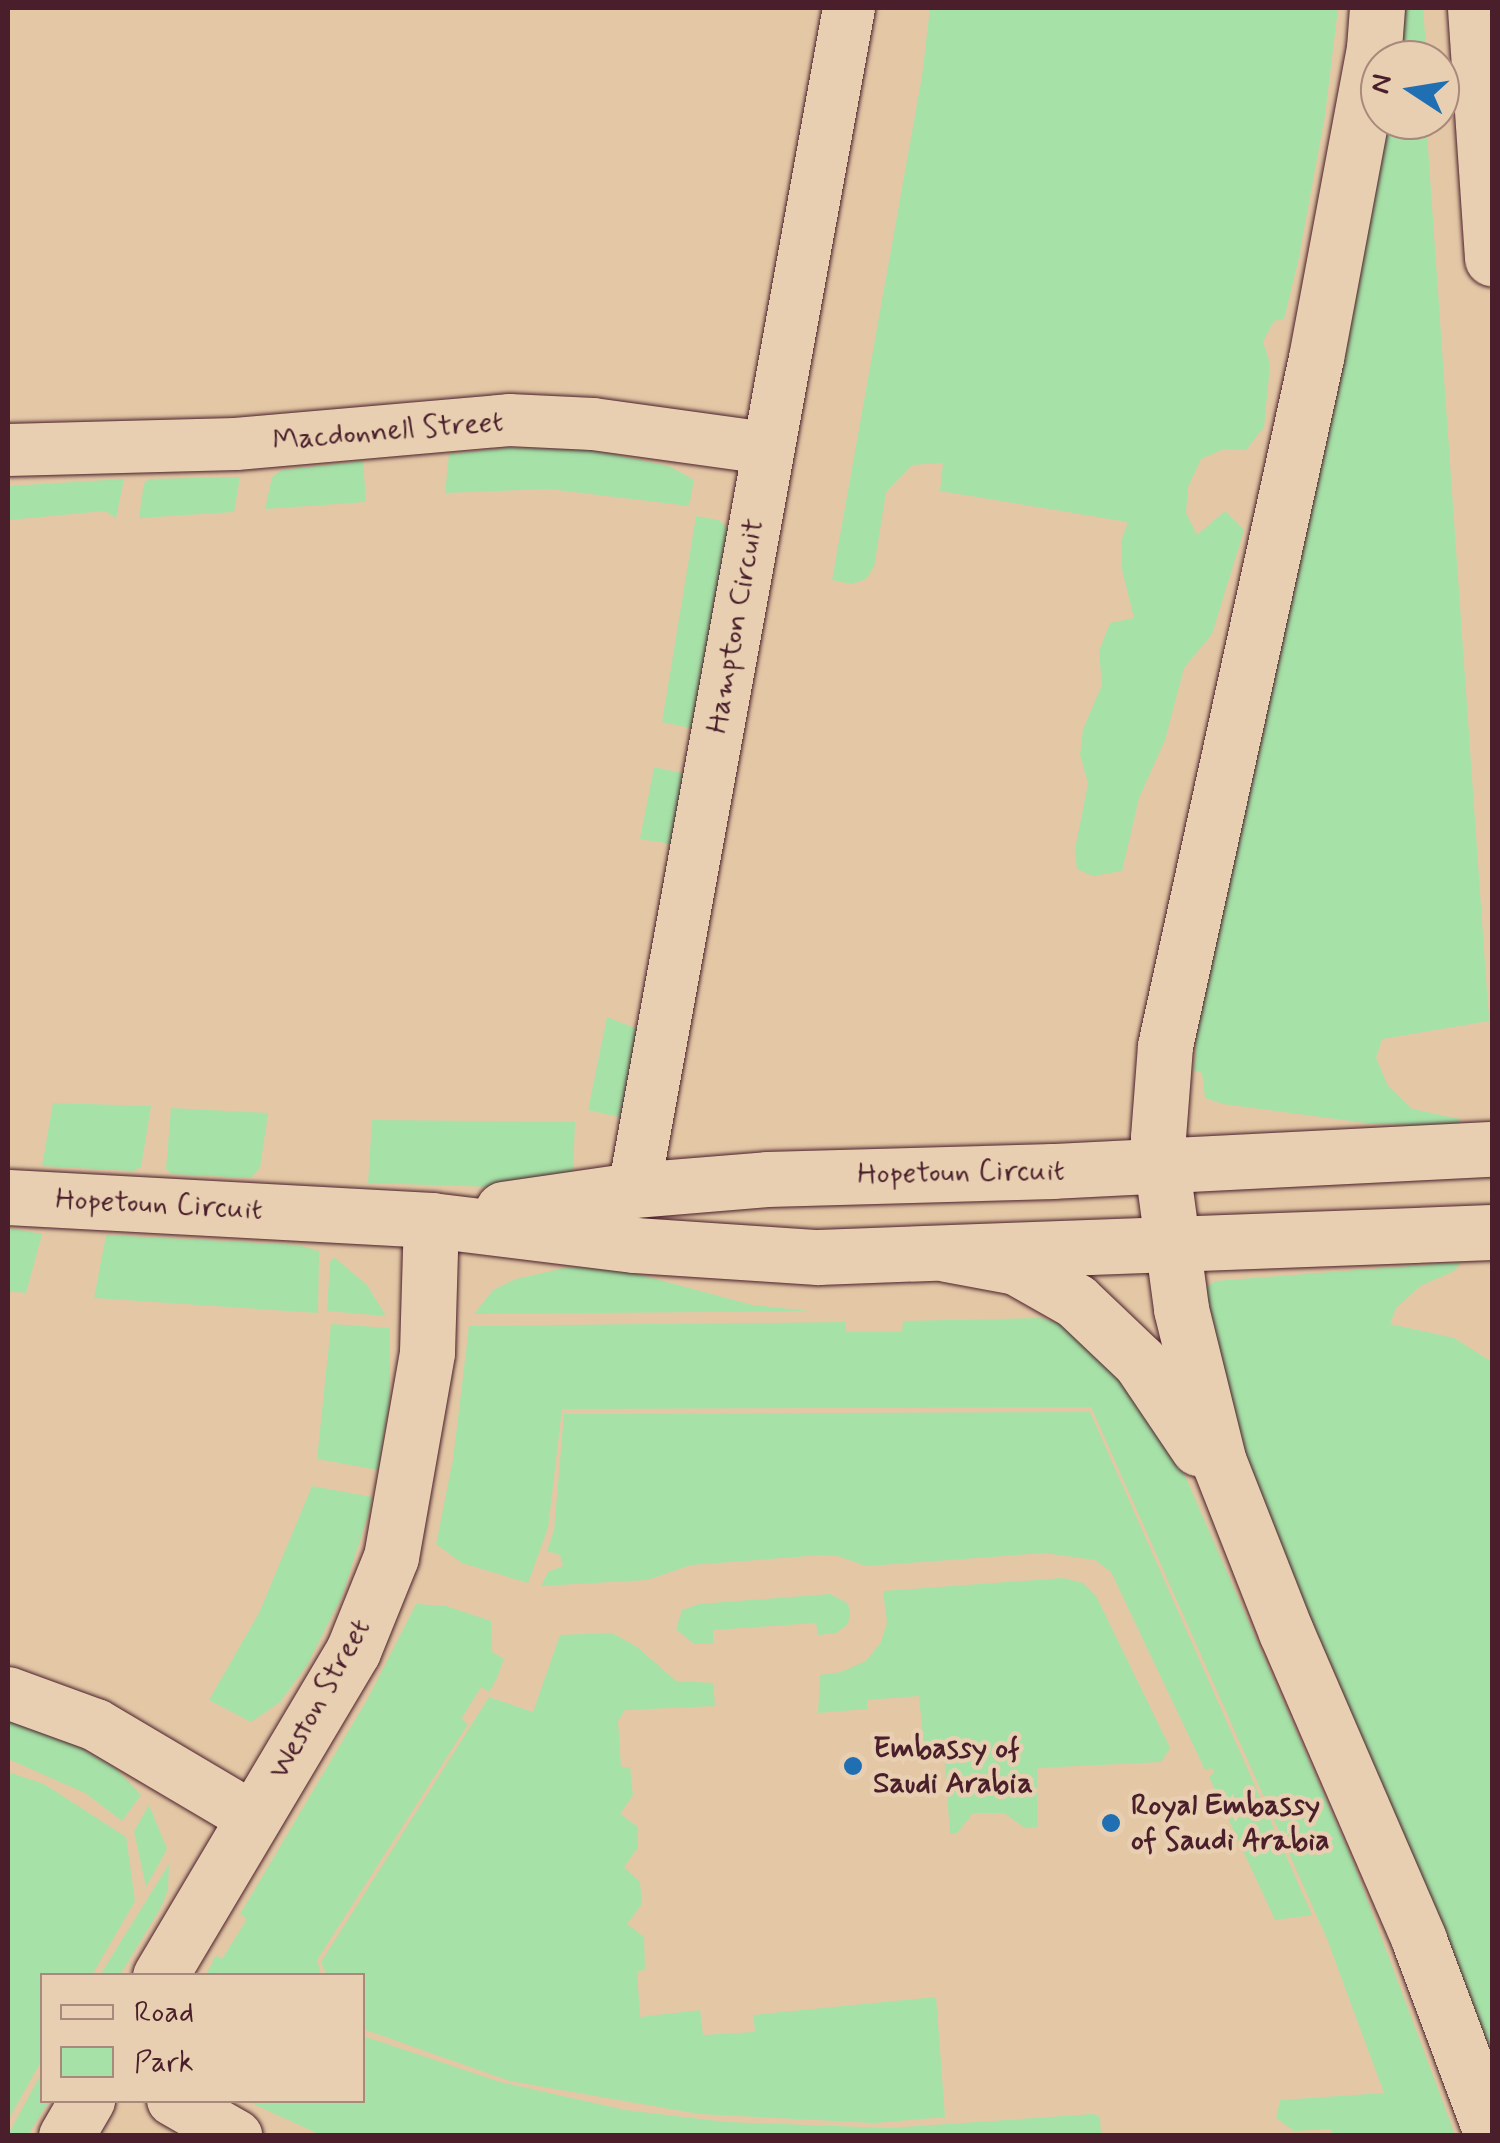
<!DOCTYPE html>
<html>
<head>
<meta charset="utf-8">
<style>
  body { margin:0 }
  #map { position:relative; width:1500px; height:2143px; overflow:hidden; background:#e4c8a6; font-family:Mynerve,sans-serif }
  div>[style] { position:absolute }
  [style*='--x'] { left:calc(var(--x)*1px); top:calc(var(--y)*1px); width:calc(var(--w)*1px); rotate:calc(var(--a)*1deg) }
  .green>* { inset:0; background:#a6e1a7 }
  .roads { filter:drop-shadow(0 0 2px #4a1f2b) drop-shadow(0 0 2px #4a1f2b) }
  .street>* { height:52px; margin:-26px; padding:0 26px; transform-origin:26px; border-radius:26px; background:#e9cfb1 }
  .secondary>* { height:55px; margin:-27.5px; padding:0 27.5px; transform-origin:27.5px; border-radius:27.5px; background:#e9cfb1 }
  .highway>* { height:55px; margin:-27.5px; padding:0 27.5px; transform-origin:27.5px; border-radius:27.5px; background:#e9cfb1 }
  .dots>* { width:28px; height:28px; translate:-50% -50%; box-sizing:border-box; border:5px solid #e9cfb1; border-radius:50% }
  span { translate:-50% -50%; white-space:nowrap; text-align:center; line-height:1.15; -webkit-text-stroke:9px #e9cfb1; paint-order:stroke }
  .street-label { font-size:30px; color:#4a1f2b }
  .poi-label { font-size:30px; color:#4a1f2b; font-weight:700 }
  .left { translate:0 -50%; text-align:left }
  .frame { position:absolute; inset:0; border:10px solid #4a1f2b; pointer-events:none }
  .legend { position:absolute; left:40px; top:1973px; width:325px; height:130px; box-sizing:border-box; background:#e9cfb1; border:2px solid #a9897b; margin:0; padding:12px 18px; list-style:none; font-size:30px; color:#4a1f2b }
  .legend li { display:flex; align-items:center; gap:20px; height:50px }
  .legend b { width:50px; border:2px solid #a9897b }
  .north { position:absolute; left:1360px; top:40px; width:100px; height:100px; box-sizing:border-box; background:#e9cfb1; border:2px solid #a9897b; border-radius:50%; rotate:282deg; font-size:28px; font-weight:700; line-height:40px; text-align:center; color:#4a1f2b }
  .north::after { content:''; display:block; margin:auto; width:35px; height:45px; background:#1f6fb2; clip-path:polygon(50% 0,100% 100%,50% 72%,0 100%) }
</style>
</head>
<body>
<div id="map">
  <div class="green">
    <i style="clip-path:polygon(930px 8px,1338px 8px,1325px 115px,1298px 262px,1284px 319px,1274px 321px,1263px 341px,1270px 365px,1264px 427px,1246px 450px,1224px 449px,1201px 459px,1188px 487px,1186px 513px,1197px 535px,1225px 511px,1244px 530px,1212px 634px,1184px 668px,1165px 740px,1139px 798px,1122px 871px,1093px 876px,1077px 869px,1075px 849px,1088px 783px,1080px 755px,1083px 729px,1102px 685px,1099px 651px,1110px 623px,1134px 618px,1122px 570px,1121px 541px,1128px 522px,940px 491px,943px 463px,912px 465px,886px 492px,874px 567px,866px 579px,852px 584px,832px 580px,922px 76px)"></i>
    <i style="clip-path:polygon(1393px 8px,1423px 8px,1427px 60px,1386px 60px)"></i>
    <i style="clip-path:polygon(1380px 120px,1426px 120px,1489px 1021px,1382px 1039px,1376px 1058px,1388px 1086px,1412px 1109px,1460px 1119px,1460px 1126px,1374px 1124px,1223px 1104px,1205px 1098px,1202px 1073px,1194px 1070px,1199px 997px)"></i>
    <i style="clip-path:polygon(505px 448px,587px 449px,669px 466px,694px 480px,689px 506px,549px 489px,445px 493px,449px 454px)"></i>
    <i style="clip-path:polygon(363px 461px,366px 502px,265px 509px,272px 477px,282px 470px)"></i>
    <i style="clip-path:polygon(240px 477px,234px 512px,139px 518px,144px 483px,150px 479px)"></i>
    <i style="clip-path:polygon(124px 479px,116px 518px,105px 511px,8px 520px,8px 486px)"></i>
    <i style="clip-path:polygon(696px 516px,718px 520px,726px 526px,729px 538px,695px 729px,662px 722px)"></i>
    <i style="clip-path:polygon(654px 767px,686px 774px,678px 845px,640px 839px)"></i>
    <i style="clip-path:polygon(607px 1017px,645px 1032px,624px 1118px,588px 1110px)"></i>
    <i style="clip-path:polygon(53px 1103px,151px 1106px,141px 1167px,133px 1171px,42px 1166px)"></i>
    <i style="clip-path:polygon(171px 1108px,268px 1113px,260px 1168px,251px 1178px,172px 1174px,166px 1169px)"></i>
    <i style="clip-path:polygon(372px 1120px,575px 1122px,573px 1172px,522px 1188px,368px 1183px)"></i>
    <i style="clip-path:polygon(8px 1228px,42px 1234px,26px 1293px,8px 1291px)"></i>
    <i style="clip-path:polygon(106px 1235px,298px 1245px,319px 1251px,318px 1313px,94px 1298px)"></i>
    <i style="clip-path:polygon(334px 1257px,367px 1285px,386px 1316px,327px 1311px,330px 1262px)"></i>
    <i style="clip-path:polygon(1462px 1262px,1454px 1271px,1420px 1286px,1396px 1308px,1390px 1324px,1454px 1338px,1492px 1362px,1492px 2070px,1442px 1932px,1330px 1662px,1282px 1561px,1242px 1454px,1204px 1289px,1215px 1281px)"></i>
    <i style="clip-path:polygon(569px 1267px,622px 1270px,752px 1305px,809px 1311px,474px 1314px,493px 1290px,516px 1279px)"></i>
    <i style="clip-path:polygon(1040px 1318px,1068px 1325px,1111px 1362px,1172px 1446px,1352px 1859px,1455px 2135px,1333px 2135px,1331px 2129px,1294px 2131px,1276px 2118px,1280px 2100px,1384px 2093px,1327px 1939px,1091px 1407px,562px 1409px,548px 1528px,528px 1583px,462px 1563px,436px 1544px,453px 1459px,469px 1326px,845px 1322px,846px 1332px,902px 1332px,903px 1321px)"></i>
    <i style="clip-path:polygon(331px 1324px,390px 1328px,390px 1398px,378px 1470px,317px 1459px)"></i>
    <i style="clip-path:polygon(1090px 1412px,1312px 1915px,1275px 1920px,1209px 1777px,1214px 1773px,1212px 1768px,1205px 1770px,1111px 1572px,1095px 1560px,1044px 1553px,866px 1566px,838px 1556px,821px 1555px,691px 1565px,647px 1580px,541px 1586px,548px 1572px,563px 1566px,560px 1555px,547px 1551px,554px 1530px,564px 1414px)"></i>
    <i style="clip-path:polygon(312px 1486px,372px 1497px,370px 1509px,342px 1596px,307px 1665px,280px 1702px,251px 1722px,209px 1700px,259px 1613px)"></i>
    <i style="clip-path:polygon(1063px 1578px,1083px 1583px,1096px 1596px,1170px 1748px,1161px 1762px,1037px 1768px,1037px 1827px,1025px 1828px,1004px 1813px,973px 1813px,957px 1833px,950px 1834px,944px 1751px,924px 1749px,919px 1696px,867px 1700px,867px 1709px,818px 1713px,820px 1675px,841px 1672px,866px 1661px,881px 1642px,887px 1622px,883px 1591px)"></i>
    <i style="clip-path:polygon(830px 1594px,847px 1603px,850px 1610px,848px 1624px,836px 1633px,818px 1635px,816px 1623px,713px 1630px,713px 1644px,694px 1644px,676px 1629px,682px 1610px,699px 1604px)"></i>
    <i style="clip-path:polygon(416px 1604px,446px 1606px,491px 1621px,492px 1652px,504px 1659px,496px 1680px,489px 1692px,481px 1687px,461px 1719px,468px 1724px,317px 1960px,321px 1975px,206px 1975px,216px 1955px,222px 1959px,247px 1919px,240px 1914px,368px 1698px)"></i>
    <i style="clip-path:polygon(612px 1633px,637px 1647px,676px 1681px,713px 1683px,715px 1706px,625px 1710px,618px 1721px,621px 1767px,630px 1767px,633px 1795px,620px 1814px,638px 1827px,638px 1847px,624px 1867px,640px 1882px,642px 1904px,627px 1924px,644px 1937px,645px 1970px,637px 1971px,640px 2017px,700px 2010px,703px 2035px,755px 2032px,753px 2015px,936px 1997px,945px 2117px,875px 2123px,699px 2114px,510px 2081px,363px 2029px,362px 1976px,326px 1975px,321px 1962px,489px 1697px,533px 1712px,560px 1635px)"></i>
    <i style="clip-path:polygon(8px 1720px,72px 1743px,115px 1768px,141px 1795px,122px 1821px,85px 1793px,8px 1759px)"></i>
    <i style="clip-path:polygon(8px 1772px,44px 1784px,126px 1837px,135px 1901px,92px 1975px,42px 1976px,42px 2060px,8px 2120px)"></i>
    <i style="clip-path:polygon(149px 1805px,167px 1849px,146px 1887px,134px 1831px)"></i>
    <i style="clip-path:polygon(169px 1864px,168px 1890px,161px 1907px,120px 1975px,100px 1975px)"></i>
    <i style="clip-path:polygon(363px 2036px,500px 2082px,625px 2110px,726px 2122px,889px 2128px,1093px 2114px,1100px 2117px,1101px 2135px,323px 2136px,247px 2101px,362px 2100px)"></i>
    <i style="clip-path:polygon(42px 2072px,42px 2100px,49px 2101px,28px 2135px,8px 2135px)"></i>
  </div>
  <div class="roads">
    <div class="street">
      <i style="--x:8;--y:450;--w:228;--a:-1.5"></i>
      <i style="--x:236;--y:444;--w:274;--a:-5"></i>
      <i style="--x:509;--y:420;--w:84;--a:2.7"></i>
      <i style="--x:593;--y:424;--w:175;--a:7.9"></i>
      <i style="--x:634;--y:1190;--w:1201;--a:-79.69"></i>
      <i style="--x:8;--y:1693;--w:94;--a:20"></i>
      <i style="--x:96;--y:1725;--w:182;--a:30.6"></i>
      <i style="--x:173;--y:2100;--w:73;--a:29.7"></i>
    </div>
    <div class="secondary">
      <i style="--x:8;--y:1197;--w:424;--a:3.1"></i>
      <i style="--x:431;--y:1220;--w:206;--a:7"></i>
      <i style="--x:635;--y:1245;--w:183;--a:3.8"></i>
      <i style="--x:818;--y:1257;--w:674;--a:-2.12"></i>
      <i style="--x:503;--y:1209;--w:132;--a:-8.3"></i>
      <i style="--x:634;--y:1190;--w:133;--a:-4.7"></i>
      <i style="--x:767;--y:1179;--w:286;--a:-1.6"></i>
      <i style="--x:1053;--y:1171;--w:440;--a:-2.9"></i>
      <i style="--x:160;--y:1976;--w:378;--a:-59.3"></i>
      <i style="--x:353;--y:1651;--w:101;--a:-68"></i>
      <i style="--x:391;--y:1557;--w:208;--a:-80"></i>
      <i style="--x:427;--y:1352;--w:132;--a:-88.3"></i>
      <i style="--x:66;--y:2136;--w:42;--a:-59.7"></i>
    </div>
    <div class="highway">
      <i style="--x:1377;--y:8;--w:40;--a:94.3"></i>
      <i style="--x:1374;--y:48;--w:315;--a:100.6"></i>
      <i style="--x:1316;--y:358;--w:704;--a:102.38"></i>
      <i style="--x:1165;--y:1046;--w:92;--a:94.4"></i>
      <i style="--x:1158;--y:1138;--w:173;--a:82.3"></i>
      <i style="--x:1181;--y:1309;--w:158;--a:76.1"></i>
      <i style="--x:1219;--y:1462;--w:183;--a:68.5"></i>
      <i style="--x:1286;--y:1632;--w:335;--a:66.6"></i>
      <i style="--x:1419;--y:1940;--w:208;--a:69.5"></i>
      <i style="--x:1475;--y:8;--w:251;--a:86.1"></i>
      <i style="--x:946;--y:1254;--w:71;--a:10.5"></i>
      <i style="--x:1016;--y:1267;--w:69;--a:29.5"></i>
      <i style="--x:1076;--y:1301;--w:88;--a:43.6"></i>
      <i style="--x:1140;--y:1362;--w:104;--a:56"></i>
    </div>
  </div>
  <div class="dots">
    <i style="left:853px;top:1766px;background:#1f6fb2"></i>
    <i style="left:1111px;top:1823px;background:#1f6fb2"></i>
  </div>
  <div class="street-label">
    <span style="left:388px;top:432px;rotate:-5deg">Macdonnell Street</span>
    <span style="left:736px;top:626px;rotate:-80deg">Hampton Circuit</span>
    <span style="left:961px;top:1173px;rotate:-1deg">Hopetoun Circuit</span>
    <span style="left:159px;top:1205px;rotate:3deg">Hopetoun Circuit</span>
    <span style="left:320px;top:1699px;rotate:-61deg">Weston Street</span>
  </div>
  <div class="poi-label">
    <span class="left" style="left:873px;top:1766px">Embassy of<br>Saudi Arabia</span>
    <span class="left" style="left:1131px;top:1823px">Royal Embassy<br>of Saudi Arabia</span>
  </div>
  <div class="frame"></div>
  <ul class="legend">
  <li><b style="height:12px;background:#e9cfb1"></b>Road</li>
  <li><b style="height:28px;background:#a6e1a7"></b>Park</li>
  </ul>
  <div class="north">N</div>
</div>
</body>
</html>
